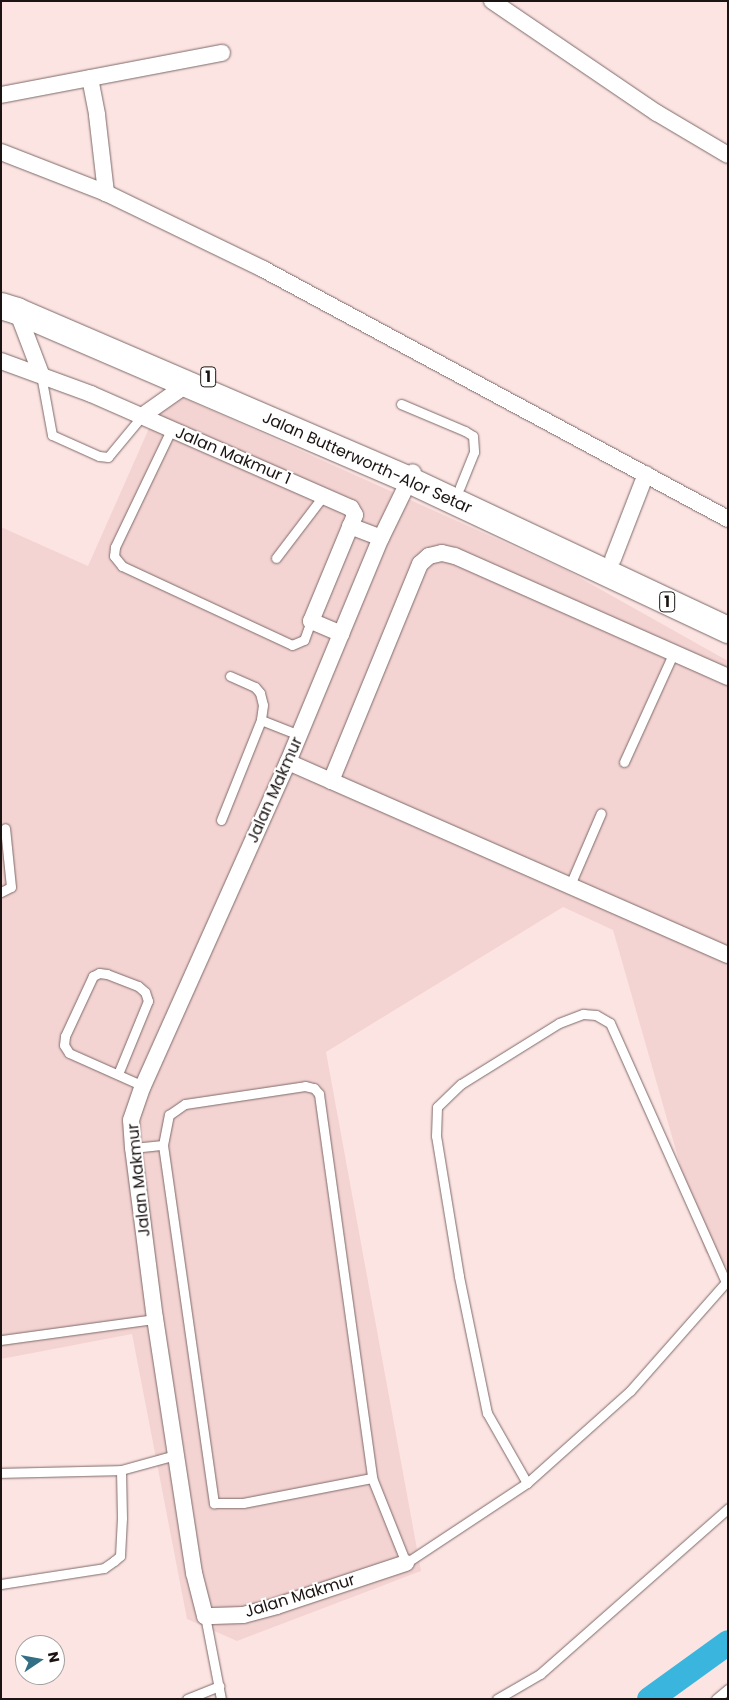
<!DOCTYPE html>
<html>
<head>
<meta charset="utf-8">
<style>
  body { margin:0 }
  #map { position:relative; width:729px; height:1700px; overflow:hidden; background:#fce4e2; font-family:Poppins,sans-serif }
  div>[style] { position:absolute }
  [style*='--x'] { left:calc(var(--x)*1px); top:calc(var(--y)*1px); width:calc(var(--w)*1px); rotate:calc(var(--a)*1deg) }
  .built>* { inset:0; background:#f4d4d2 }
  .river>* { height:25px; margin:-12.5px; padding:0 12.5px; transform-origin:12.5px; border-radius:12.5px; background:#39b5de }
  .roads { filter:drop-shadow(0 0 1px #7d6968) drop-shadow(0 0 1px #7d6968) }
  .lane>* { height:9px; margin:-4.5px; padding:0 4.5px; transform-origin:4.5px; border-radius:4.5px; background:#fff }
  .street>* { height:16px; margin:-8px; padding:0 8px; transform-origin:8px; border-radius:8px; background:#fff }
  .primary>* { height:26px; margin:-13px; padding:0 13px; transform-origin:13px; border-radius:13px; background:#fff }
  span { translate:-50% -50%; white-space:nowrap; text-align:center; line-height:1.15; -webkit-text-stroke:4px #fff; paint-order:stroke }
  .shield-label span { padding:1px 4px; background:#fff; border:1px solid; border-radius:4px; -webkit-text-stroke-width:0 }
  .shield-label { font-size:15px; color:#1b1413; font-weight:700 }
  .street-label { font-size:16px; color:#1b1413 }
  .frame { position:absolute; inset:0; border:2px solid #1b1413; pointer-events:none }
  .north { position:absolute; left:15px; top:1635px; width:50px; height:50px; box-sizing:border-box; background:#fff; border:1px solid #a4a1a1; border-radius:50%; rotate:78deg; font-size:14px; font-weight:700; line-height:20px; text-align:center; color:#1b1413 }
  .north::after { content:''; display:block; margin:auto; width:18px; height:22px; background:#326f85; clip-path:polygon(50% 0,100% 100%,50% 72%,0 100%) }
</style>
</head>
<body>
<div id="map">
  <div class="built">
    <i style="clip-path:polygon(166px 390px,566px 570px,728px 661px,728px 1268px,705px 1252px,613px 930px,563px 907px,326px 1052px,421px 1571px,237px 1641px,187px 1619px,132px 1334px,1px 1359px,1px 527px,88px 566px)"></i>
  </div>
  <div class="river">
    <i style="--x:649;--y:1699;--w:97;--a:-35.8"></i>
  </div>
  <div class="roads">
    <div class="lane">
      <i style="--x:41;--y:375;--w:61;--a:79.6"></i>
      <i style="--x:52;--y:435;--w:51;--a:24.1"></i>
      <i style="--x:99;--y:456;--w:9;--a:6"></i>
      <i style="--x:108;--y:457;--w:53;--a:-50.3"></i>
      <i style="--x:401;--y:404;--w:69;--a:22.9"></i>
      <i style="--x:465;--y:431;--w:9;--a:32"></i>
      <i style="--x:473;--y:436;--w:16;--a:86"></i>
      <i style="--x:474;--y:452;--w:38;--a:112"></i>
      <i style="--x:171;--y:430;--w:130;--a:115.6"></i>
      <i style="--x:115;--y:547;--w:9;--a:96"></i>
      <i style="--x:114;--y:556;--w:13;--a:51"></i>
      <i style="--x:122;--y:566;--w:187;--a:24.9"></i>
      <i style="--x:292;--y:645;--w:13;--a:-23"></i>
      <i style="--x:304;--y:640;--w:20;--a:-70"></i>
      <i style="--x:276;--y:558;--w:79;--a:-52.7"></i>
      <i style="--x:230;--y:676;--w:27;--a:24"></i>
      <i style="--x:255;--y:687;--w:8;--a:50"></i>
      <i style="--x:260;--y:693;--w:12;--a:76"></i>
      <i style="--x:263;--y:705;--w:15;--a:98"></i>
      <i style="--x:624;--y:762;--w:119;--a:-65.6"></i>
      <i style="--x:221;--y:820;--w:108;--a:-68.2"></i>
      <i style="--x:261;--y:720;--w:41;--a:21.5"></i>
      <i style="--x:570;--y:885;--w:78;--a:-66.7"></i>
      <i style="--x:1;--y:892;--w:11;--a:-27"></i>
      <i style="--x:11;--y:887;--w:59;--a:-95.8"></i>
      <i style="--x:118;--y:1074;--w:79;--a:-67.7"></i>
      <i style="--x:148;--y:1001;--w:9;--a:-108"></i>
      <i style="--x:145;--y:992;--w:9;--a:-139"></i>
      <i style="--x:138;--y:986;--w:33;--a:-159"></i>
      <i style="--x:107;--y:974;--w:8;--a:-173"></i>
      <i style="--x:99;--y:973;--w:7;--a:153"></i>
      <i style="--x:93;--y:976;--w:66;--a:115"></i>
      <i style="--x:65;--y:1036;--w:9;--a:96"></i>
      <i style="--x:64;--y:1045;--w:9;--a:58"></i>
      <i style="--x:69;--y:1053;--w:81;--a:24"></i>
      <i style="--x:163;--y:1145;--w:31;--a:-79"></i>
      <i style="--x:169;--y:1115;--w:19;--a:-35"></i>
      <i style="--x:185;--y:1104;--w:121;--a:-8.5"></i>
      <i style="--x:305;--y:1086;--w:9;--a:13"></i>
      <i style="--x:314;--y:1088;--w:8;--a:50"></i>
      <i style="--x:319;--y:1094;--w:388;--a:82.1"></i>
      <i style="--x:133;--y:1148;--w:30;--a:-6"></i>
      <i style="--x:163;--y:1145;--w:362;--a:81.9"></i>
      <i style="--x:214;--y:1503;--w:29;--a:0"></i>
      <i style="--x:243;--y:1503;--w:131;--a:-11"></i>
      <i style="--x:372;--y:1478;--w:92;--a:68.2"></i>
      <i style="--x:406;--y:1563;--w:145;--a:-33.5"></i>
      <i style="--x:527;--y:1483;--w:138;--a:-41.8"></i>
      <i style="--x:630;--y:1391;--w:145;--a:-48.6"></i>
      <i style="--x:726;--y:1282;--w:2;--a:27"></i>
      <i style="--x:1;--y:1340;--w:155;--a:-7.8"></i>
      <i style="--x:1;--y:1473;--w:120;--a:-1.4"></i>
      <i style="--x:527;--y:1483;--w:81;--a:-119.7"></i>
      <i style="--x:487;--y:1413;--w:140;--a:-101.6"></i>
      <i style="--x:459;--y:1276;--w:142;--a:-99.3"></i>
      <i style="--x:436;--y:1136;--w:29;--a:-88"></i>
      <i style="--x:437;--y:1107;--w:33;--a:-44"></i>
      <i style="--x:461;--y:1084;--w:115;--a:-31.9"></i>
      <i style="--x:559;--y:1023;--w:26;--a:-21"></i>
      <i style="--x:583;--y:1014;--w:13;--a:4"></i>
      <i style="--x:596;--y:1015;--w:16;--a:30"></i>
      <i style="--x:610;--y:1023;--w:284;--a:65.9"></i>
      <i style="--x:726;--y:1282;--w:5;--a:-68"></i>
      <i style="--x:1;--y:1584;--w:104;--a:-8.8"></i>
      <i style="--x:104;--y:1568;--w:12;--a:-35"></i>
      <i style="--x:114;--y:1561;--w:8;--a:-40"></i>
      <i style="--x:120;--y:1556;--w:38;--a:-87"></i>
      <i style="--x:122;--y:1518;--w:48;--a:-91.2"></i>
      <i style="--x:121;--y:1470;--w:57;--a:-15.3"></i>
      <i style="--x:205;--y:1616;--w:85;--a:79.1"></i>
      <i style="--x:187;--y:1699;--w:35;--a:-22"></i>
      <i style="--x:497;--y:1699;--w:50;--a:-30.2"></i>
      <i style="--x:540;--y:1674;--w:251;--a:-41.4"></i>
      <i style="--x:716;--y:1699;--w:16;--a:-40"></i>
    </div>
    <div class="street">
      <i style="--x:492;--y:1;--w:199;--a:34.2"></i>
      <i style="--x:657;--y:113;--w:82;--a:30.6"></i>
      <i style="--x:90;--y:78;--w:38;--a:79"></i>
      <i style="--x:97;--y:115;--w:79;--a:83.4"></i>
      <i style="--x:1;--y:95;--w:225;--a:-10.8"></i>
      <i style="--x:1;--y:152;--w:113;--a:21.3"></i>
      <i style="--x:106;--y:193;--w:174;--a:25.8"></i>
      <i style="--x:263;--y:269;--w:528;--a:28.26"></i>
      <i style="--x:17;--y:311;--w:67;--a:69.1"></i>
      <i style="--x:1;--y:361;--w:96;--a:20.1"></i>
      <i style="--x:91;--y:394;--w:284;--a:23.7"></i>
      <i style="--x:351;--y:508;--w:8;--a:60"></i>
      <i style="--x:355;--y:515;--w:115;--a:112.5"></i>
      <i style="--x:311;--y:621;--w:33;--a:23"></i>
      <i style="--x:142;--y:416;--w:54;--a:-35.2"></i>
      <i style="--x:350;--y:526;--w:33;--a:21"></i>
      <i style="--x:613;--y:559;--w:91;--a:-68.8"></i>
      <i style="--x:288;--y:762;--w:480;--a:23.7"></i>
      <i style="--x:331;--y:781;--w:235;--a:-67.7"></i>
      <i style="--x:420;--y:564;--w:12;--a:-42"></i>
      <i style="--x:429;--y:556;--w:13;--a:-13"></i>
      <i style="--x:442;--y:553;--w:13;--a:13"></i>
      <i style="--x:455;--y:556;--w:299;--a:23.9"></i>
      <i style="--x:406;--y:1563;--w:136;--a:161.6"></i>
      <i style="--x:277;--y:1606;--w:35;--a:165"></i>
      <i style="--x:243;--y:1615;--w:38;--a:178"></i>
      <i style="--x:205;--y:1616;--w:44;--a:-104.3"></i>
      <i style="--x:194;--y:1573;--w:257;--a:-98.7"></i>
      <i style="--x:155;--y:1319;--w:172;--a:-97.3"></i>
      <i style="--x:133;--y:1148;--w:28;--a:-94"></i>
      <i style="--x:131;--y:1120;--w:36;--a:-71"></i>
      <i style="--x:143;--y:1086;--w:355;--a:-65.9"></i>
      <i style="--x:288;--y:762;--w:243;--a:-67.5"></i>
      <i style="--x:381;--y:538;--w:73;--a:-64.1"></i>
    </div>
    <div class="primary">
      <i style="--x:1;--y:306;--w:17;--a:17"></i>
      <i style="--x:17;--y:311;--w:427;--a:23.3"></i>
      <i style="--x:409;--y:480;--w:353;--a:25.2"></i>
    </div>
  </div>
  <div class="shield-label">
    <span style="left:208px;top:377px">1</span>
    <span style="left:667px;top:602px">1</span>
  </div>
  <div class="street-label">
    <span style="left:233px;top:456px;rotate:23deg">Jalan Makmur 1</span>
    <span style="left:367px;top:463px;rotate:24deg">Jalan Butterworth-Alor Setar</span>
    <span style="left:275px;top:790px;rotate:-66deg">Jalan Makmur</span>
    <span style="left:139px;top:1180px;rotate:-96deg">Jalan Makmur</span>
    <span style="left:300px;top:1596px;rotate:-17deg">Jalan Makmur</span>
  </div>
  <div class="frame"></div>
  <div class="north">N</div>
</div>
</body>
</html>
